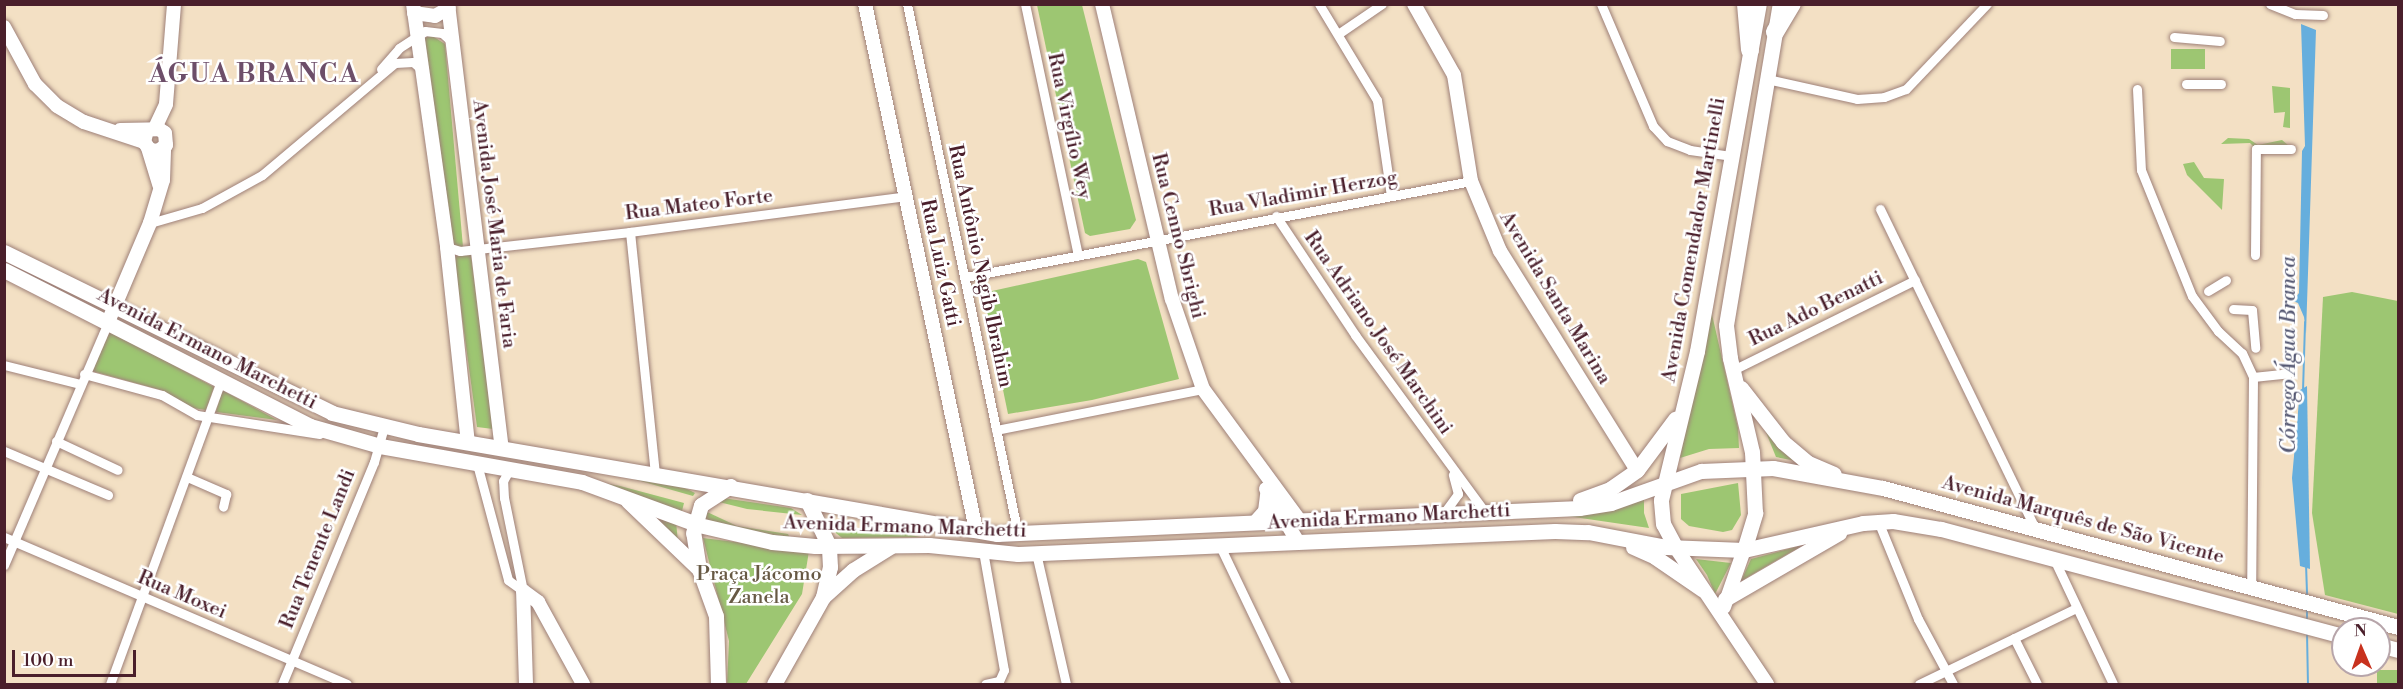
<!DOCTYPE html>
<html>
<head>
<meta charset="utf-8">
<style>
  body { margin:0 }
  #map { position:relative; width:2403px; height:689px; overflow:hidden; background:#f3e0c4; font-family:"Libre Bodoni",serif }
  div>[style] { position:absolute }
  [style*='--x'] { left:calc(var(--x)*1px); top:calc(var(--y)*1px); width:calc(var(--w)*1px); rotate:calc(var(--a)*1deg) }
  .green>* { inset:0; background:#9dc672; transform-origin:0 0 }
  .water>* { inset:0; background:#66aedd }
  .stream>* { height:2px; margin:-1px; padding:0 1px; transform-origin:1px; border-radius:1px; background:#66aedd }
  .roads { filter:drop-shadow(0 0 2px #9e8078) drop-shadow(0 0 2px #9e8078) }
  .street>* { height:9px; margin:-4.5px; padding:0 4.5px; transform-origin:4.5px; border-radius:4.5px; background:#fff }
  .secondary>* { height:14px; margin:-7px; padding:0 7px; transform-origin:7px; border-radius:7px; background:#fff }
  .primary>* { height:15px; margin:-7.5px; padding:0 7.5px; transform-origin:7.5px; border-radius:7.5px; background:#fff }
  .highway>* { height:18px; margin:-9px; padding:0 9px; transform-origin:9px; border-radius:9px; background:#fff }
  span { translate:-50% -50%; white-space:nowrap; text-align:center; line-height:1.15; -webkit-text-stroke:5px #fff; paint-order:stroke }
  .street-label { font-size:20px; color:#4a1f2b }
  .park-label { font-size:20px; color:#675944 }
  .water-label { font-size:21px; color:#555872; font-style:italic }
  .district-label { font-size:26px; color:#6d4e69; font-weight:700; letter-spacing:1.5px }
  .frame { position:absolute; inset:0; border:6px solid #4a1f2b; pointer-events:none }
  .north { position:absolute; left:2331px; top:617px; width:60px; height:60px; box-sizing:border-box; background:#fff; border:2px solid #b7a5aa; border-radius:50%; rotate:358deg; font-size:16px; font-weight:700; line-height:24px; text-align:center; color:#4a1f2b }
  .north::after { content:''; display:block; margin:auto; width:21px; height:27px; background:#c8321e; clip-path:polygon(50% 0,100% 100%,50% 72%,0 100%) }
  .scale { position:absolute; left:12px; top:650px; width:124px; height:27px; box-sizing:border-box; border:3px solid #4a1f2b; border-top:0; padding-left:8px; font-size:18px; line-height:21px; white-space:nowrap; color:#4a1f2b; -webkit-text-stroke:4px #fff; paint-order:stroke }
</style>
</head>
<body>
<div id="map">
  <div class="green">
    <i style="clip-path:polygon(1037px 5px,1082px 5px,1136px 220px,1130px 229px,1090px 236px,1085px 233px)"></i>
    <i style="clip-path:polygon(431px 35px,445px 44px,463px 247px,454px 247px,425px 48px,425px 38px)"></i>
    <i style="left:2171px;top:49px;width:34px;height:20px"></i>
    <i style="clip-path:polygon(2272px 86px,2290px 88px,2290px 128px,2283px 127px,2285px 112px,2274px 113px)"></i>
    <i style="clip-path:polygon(2228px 138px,2249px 139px,2258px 145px,2282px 140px,2288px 145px,2255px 148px,2250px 143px,2221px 144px)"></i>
    <i style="clip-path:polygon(2194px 162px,2204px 178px,2224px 179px,2222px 210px,2187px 175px,2183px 164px)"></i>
    <i style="clip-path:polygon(459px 255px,471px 255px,493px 429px,477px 427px,454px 258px)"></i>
    <i style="clip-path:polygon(1138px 259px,1146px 262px,1179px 379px,1092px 400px,1008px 414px,983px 293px)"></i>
    <i style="clip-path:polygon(2352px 292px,2398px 301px,2398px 614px,2325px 595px,2312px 513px,2323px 297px)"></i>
    <i style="clip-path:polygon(1711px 310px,1738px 428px,1739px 448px,1709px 449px,1680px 458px)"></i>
    <i style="clip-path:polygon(110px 331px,214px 387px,206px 410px,186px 407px,164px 391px,92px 371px)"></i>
    <i style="clip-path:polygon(222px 390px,277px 420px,216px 412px)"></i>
    <i style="clip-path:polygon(1765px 430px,1796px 461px,1776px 457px)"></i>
    <i style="clip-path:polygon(623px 476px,681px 486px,695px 493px,693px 496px)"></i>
    <i style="clip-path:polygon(604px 483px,620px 486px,684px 503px,681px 515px)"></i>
    <i style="clip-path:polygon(1738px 483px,1741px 515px,1732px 530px,1723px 532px,1689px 526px,1681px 519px,1681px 494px)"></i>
    <i style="clip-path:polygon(1644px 496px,1644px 513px,1649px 528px,1560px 515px)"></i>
    <i style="clip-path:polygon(716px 497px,791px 508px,802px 515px,747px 509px,715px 501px)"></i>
    <i style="clip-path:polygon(705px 511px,737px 526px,788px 534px,790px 538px,750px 534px,702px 518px)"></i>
    <i style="clip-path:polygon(655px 516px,676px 522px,678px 542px)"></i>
    <i style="clip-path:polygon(831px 529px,888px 530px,920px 537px,842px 538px)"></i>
    <i style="clip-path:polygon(703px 538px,809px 551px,802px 594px,746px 684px,727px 684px,729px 641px)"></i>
    <i style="clip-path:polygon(1803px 545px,1741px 581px,1751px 559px)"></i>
    <i style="clip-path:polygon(1696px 559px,1731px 563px,1715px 594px,1707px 575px)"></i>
    <i style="left:2398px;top:670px;width:14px;height:21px;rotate:90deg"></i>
  </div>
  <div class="water">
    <i style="clip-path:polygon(2301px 24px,2316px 30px,2306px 334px,2304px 317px,2298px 303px,2293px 301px,2299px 293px,2302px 151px,2305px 146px)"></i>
    <i style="clip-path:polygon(2307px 386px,2310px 569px,2300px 566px,2292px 478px,2300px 390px)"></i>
  </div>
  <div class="stream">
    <i style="--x:2303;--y:391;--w:69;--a:-88.3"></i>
    <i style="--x:2306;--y:564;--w:34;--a:88"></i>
    <i style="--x:2307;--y:609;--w:13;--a:90"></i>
    <i style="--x:2307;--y:633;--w:51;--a:88.9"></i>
  </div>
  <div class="roads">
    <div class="street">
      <i style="--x:907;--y:4;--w:541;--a:78.17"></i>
      <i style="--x:1025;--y:4;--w:257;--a:78.1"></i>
      <i style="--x:1319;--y:4;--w:112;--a:58.9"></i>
      <i style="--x:1377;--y:100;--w:97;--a:81.7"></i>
      <i style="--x:1601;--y:4;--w:133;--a:66.9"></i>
      <i style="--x:1653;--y:126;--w:21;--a:47"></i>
      <i style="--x:1667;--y:141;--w:25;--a:21"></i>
      <i style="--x:1690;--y:150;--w:41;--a:8.3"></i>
      <i style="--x:2270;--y:4;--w:27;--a:22"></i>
      <i style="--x:2295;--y:14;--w:28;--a:2"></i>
      <i style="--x:1338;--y:34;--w:53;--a:-34.3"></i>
      <i style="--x:2174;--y:37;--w:46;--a:5"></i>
      <i style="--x:381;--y:69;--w:28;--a:-49"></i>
      <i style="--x:399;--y:48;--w:31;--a:-33"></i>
      <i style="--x:425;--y:31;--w:17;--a:7"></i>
      <i style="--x:442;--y:33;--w:13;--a:42"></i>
      <i style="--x:1767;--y:79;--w:92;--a:12.5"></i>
      <i style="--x:1857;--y:99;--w:27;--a:-4"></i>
      <i style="--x:1884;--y:97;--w:23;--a:-20"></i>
      <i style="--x:1906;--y:89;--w:117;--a:-46.4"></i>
      <i style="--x:2186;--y:84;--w:35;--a:0"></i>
      <i style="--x:2137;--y:89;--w:81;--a:87.2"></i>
      <i style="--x:2141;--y:170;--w:136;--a:68"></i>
      <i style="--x:2192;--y:296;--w:44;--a:53.4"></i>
      <i style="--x:2218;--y:331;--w:33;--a:43"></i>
      <i style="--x:2242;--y:353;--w:26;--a:65"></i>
      <i style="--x:2253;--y:377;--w:211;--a:90.5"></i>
      <i style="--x:1880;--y:209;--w:357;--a:64.1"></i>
      <i style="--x:1276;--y:216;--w:143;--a:56.4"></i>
      <i style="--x:1355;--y:335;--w:220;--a:53.7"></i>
      <i style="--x:150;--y:223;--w:54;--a:-16.1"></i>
      <i style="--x:202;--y:208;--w:68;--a:-28.8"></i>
      <i style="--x:262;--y:175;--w:174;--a:-40.1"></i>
      <i style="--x:395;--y:63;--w:18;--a:-3"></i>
      <i style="--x:413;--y:62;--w:12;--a:42"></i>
      <i style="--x:630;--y:232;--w:243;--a:84.1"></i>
      <i style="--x:447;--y:247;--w:14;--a:17"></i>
      <i style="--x:460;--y:251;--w:171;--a:-6.4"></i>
      <i style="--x:630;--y:232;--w:278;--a:-7.4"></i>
      <i style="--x:2255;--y:255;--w:106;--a:-89.5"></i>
      <i style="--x:2256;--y:149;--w:35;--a:0"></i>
      <i style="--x:965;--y:277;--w:515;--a:-10.74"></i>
      <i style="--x:2208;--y:291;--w:21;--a:-31"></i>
      <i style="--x:2233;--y:309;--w:19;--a:3"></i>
      <i style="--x:2252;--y:310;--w:38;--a:85"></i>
      <i style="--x:4;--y:365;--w:78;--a:14"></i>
      <i style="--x:1733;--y:370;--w:203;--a:-26.3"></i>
      <i style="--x:84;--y:374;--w:81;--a:15.1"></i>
      <i style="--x:162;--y:395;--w:40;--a:29.7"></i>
      <i style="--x:197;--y:415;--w:124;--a:8.8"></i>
      <i style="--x:2253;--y:377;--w:36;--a:-6"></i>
      <i style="--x:996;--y:430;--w:211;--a:-11.2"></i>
      <i style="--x:56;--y:441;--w:68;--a:25.1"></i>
      <i style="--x:4;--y:451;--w:113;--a:22.9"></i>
      <i style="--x:477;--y:464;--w:120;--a:75"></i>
      <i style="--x:508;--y:580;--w:19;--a:36"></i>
      <i style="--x:523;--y:591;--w:95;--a:-101.5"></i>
      <i style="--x:504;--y:498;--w:17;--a:-93"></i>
      <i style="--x:503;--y:481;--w:13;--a:-61"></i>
      <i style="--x:187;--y:477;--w:43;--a:23.6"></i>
      <i style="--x:226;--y:494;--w:13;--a:103"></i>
      <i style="--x:1444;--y:513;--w:24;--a:-54"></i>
      <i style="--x:1458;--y:494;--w:20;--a:-105"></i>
      <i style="--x:1878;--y:521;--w:106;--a:67.8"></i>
      <i style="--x:1918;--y:619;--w:74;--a:61.7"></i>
      <i style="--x:4;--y:537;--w:373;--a:23.2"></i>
      <i style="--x:1220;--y:546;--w:153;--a:64.4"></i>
      <i style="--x:983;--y:551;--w:121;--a:80"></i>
      <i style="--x:1004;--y:670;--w:12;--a:114"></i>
      <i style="--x:999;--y:681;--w:14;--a:168"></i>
      <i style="--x:1036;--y:553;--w:134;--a:77.1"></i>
      <i style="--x:2054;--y:559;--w:138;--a:64.7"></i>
      <i style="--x:4;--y:565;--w:264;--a:-66.8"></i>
      <i style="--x:2014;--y:638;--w:51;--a:63.4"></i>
      <i style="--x:110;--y:684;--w:320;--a:-69.9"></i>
      <i style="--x:282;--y:684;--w:240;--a:-67.5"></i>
      <i style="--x:374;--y:462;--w:37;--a:-74"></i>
      <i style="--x:1919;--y:684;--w:174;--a:-25.8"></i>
    </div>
    <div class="secondary">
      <i style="--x:413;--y:4;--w:245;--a:82"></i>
      <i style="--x:447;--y:247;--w:197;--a:83.9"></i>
      <i style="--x:448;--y:4;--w:447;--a:83.1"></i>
      <i style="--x:865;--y:4;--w:538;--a:78.08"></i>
      <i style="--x:1102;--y:4;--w:303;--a:76.7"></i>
      <i style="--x:1172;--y:299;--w:95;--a:71"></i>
      <i style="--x:1203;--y:389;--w:164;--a:53.7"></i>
      <i style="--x:1414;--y:4;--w:81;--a:60.6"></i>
      <i style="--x:1454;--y:75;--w:107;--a:80.9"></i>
      <i style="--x:1471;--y:181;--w:76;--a:67.5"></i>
      <i style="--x:1500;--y:251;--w:258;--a:58"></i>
      <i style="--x:414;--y:13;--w:21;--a:8"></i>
      <i style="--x:435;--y:16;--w:16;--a:-30"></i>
      <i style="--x:4;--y:27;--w:65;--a:61.5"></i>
      <i style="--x:35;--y:84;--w:31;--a:45"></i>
      <i style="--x:57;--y:106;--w:31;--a:31"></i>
      <i style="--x:84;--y:122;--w:63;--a:18.4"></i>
      <i style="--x:155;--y:128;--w:26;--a:-65"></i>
      <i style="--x:166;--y:104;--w:100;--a:-85.4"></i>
      <i style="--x:120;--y:130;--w:39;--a:-1"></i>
      <i style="--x:159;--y:129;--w:7;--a:34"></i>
      <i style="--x:165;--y:133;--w:12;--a:85"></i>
      <i style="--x:166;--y:145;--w:10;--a:143"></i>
      <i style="--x:158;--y:151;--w:8;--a:-173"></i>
      <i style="--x:150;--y:150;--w:10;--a:-127"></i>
      <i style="--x:144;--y:142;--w:8;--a:-76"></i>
      <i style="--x:148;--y:148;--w:39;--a:73"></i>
      <i style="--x:108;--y:322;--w:108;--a:-67"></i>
      <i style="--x:150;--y:223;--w:45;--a:-73.2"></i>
      <i style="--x:163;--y:180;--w:32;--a:-88"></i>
      <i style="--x:1266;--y:489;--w:62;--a:58.9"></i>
      <i style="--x:1676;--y:548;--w:164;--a:56.2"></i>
      <i style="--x:1724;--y:607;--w:60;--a:-70.7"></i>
      <i style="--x:526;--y:684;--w:93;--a:-91.8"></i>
      <i style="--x:523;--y:591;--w:19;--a:36"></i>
      <i style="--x:538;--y:602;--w:94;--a:61.2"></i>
    </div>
    <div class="primary">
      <i style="--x:4;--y:252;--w:365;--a:26.1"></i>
      <i style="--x:332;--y:413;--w:89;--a:13.7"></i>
      <i style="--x:418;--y:434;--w:588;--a:9.8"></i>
      <i style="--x:997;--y:534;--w:583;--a:-2.56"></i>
      <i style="--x:1579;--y:508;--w:32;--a:-9"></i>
      <i style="--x:1611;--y:503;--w:96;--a:-19.6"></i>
      <i style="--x:1701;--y:471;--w:72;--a:-2.4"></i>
      <i style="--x:1773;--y:468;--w:112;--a:10.3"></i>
      <i style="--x:1883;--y:488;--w:533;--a:15.1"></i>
      <i style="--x:4;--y:270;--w:343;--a:27"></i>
      <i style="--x:310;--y:426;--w:73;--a:15.9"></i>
      <i style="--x:380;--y:446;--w:205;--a:10.1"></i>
      <i style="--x:582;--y:482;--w:125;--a:20.2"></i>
      <i style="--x:699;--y:525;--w:75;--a:13.1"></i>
      <i style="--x:772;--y:542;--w:43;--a:5.3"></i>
      <i style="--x:815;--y:546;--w:114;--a:-0.5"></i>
      <i style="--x:929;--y:545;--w:89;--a:5.8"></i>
      <i style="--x:1018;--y:554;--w:537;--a:-2.45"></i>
      <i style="--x:1555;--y:531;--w:33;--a:2"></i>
      <i style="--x:1588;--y:532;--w:79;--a:10.9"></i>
      <i style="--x:1666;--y:547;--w:78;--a:2.2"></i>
      <i style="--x:1744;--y:550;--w:122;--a:-12.8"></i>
      <i style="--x:1863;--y:523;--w:30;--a:-4"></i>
      <i style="--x:1893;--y:521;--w:49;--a:9.5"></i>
      <i style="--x:1941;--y:529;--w:416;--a:14.9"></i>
      <i style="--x:1741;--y:388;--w:68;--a:52.1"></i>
      <i style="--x:1783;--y:442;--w:33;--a:40"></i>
      <i style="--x:1808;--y:463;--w:28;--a:23"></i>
      <i style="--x:1580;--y:500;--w:32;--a:-20"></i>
      <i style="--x:1610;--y:489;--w:33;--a:-35"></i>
      <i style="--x:1637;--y:470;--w:64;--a:-53.3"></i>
      <i style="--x:628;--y:501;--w:98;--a:43.8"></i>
      <i style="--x:1255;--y:522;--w:15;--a:-48"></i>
      <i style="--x:1265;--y:511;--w:17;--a:-83"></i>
      <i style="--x:1633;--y:547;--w:24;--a:24"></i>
      <i style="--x:1655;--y:557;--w:58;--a:34.5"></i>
      <i style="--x:1676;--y:548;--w:27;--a:-118"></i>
      <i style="--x:1663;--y:524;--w:24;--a:-95"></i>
      <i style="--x:1661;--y:500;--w:153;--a:-76.4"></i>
      <i style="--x:1697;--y:351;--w:352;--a:-79.9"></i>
      <i style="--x:1744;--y:550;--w:39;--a:-73"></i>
      <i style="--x:1755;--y:513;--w:61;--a:-92.8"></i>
      <i style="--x:1752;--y:452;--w:97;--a:-103.2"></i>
      <i style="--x:1730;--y:358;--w:33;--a:-97"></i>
      <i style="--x:1726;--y:325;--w:326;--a:-80.5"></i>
      <i style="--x:823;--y:597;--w:40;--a:-42"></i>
      <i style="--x:853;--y:570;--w:44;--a:-31.9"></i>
      <i style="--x:1725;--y:599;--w:132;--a:-30.1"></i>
      <i style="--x:2379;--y:645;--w:20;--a:15"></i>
      <i style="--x:718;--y:684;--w:68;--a:-91.7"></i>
      <i style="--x:716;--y:616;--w:50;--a:-109.9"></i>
      <i style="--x:699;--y:569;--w:36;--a:-99"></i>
      <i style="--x:693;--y:533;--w:29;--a:-74"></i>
      <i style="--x:701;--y:505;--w:35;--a:-33"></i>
      <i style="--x:774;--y:684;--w:100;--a:-60.6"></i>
      <i style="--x:823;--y:597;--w:31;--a:-77"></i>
      <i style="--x:830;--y:567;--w:21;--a:-93"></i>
      <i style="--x:829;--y:546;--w:51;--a:-115.6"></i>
    </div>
    <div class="highway">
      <i style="--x:1746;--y:4;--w:46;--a:85"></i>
      <i style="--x:1775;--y:32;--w:33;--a:-59"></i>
    </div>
  </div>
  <div class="street-label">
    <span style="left:1069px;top:126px;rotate:78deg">Rua Virgílio Wey</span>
    <span style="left:1303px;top:194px;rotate:-10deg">Rua Vladimir Herzog</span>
    <span style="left:699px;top:205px;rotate:-7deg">Rua Mateo Forte</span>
    <span style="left:494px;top:224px;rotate:83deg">Avenida José Maria de Faria</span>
    <span style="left:1178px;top:236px;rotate:76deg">Rua Cenno Sbrighi</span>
    <span style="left:1694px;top:240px;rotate:-80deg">Avenida Comendador Martinelli</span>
    <span style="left:940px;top:263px;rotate:78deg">Rua Luiz Gatti</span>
    <span style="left:980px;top:266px;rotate:78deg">Rua Antônio Nagib Ibrahim</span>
    <span style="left:1555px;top:298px;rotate:59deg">Avenida Santa Marina</span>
    <span style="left:1816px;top:309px;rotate:-26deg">Rua Ado Benatti</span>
    <span style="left:1378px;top:333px;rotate:55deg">Rua Adriano José Marchini</span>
    <span style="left:207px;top:349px;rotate:27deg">Avenida Ermano Marchetti</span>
    <span style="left:1389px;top:517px;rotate:-3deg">Avenida Ermano Marchetti</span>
    <span style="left:2083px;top:520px;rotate:15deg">Avenida Marquês de São Vicente</span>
    <span style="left:905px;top:527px;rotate:2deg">Avenida Ermano Marchetti</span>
    <span style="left:318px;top:549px;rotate:-68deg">Rua Tenente Landi</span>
    <span style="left:182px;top:595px;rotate:23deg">Rua Moxei</span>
  </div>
  <div class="park-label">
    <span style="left:759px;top:586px">Praça Jácomo<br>Zanela</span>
  </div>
  <div class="water-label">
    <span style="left:2289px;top:355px;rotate:-90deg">Córrego Água Branca</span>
  </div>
  <div class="district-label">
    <span style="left:254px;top:75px">ÁGUA BRANCA</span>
  </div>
  <div class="frame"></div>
  <div class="north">N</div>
  <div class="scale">100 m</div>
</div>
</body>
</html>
